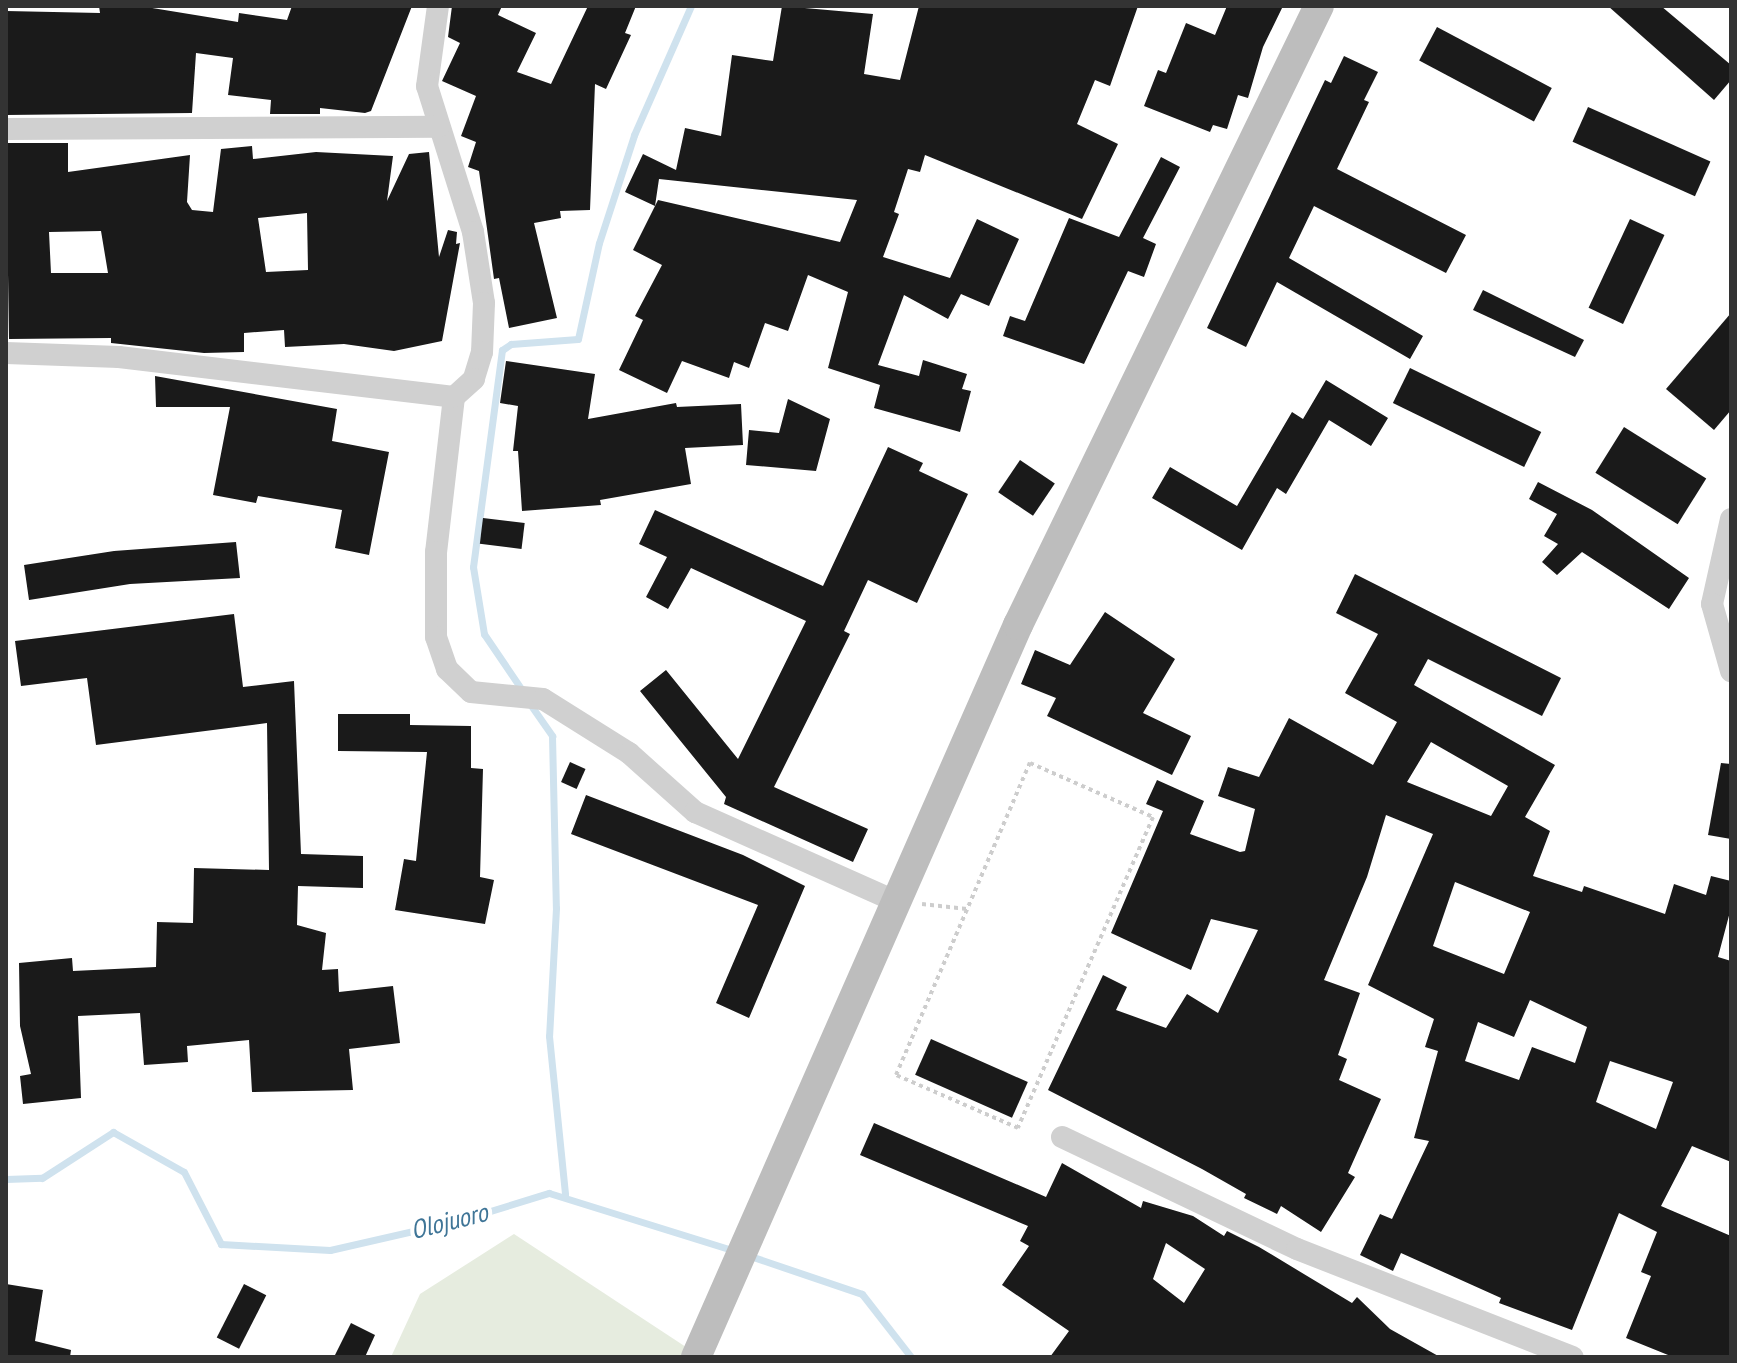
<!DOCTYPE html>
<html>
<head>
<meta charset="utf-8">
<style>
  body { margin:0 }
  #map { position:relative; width:1737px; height:1363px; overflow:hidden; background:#fff; font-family:"PT Sans Narrow",sans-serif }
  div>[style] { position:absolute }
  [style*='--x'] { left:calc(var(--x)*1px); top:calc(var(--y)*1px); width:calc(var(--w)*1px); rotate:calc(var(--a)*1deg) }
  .green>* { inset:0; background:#e6ecdf }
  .stream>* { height:7px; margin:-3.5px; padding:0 3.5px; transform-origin:3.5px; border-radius:3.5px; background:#cfe2ee }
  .building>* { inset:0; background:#1a1a1a; transform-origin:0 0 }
  .path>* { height:4px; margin-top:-2px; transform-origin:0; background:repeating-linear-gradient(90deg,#cdcdcd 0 4px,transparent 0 8px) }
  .street>* { height:22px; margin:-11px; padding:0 11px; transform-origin:11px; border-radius:11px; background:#d0d0d0 }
  .secondary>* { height:30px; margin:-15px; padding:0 15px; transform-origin:15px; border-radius:15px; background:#bdbdbd }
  span { translate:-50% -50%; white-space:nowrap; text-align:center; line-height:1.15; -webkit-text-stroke:8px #fff; paint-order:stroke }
  .water-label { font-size:26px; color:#3f7597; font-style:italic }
  .frame { position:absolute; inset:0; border:8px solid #333; pointer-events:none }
</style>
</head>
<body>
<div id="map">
  <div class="green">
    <i style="clip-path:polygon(514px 1234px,689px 1349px,685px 1357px,391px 1357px,420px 1294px)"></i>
  </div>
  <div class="stream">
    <i style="--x:524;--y:693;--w:71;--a:-124.1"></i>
    <i style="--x:484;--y:634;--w:68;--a:-99.3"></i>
    <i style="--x:473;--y:567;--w:219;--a:-82.4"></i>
    <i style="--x:502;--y:350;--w:11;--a:-34"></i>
    <i style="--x:511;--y:344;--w:67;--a:-4.3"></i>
    <i style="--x:578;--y:339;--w:98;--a:-77.7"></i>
    <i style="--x:599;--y:243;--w:114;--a:-72"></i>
    <i style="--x:634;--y:135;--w:141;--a:-66.2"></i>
    <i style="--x:530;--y:704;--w:39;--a:55"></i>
    <i style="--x:552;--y:736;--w:172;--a:88.7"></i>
    <i style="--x:556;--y:908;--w:128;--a:93.1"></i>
    <i style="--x:549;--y:1036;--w:159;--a:84.2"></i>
    <i style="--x:6;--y:1179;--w:36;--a:-2"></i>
    <i style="--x:42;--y:1178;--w:85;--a:-32.9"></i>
    <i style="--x:113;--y:1132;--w:81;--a:29.4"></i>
    <i style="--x:184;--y:1172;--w:81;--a:62.8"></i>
    <i style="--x:221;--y:1244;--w:109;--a:3.2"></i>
    <i style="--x:330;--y:1250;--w:134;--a:-12.9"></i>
    <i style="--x:461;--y:1220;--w:92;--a:-17.1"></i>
    <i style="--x:549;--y:1193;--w:195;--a:17.3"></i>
    <i style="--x:750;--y:1256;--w:118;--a:18.7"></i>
    <i style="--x:862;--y:1294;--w:80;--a:52.1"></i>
  </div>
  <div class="building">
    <i style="clip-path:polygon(99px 6px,140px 6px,238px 22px,239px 13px,287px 20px,292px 6px,412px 6px,371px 111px,365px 113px,320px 108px,320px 114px,270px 114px,271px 100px,228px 95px,233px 58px,196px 53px,192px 113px,6px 115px,6px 11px,100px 13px)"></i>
    <i style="clip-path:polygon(452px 6px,502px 6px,498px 15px,536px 33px,517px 72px,551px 84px,588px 6px,636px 6px,625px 33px,631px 35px,606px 89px,595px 84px,590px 210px,560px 211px,561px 218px,534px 223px,557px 318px,509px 328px,499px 278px,494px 279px,479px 171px,468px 167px,476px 142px,461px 136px,476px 96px,442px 81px,460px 43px,448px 37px)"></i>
    <i style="clip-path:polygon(782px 6px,873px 14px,864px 74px,900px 80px,919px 6px,1138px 6px,1110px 86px,1095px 80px,1077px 124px,1118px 144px,1082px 219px,925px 155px,920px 172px,908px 169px,894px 212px,899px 214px,883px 257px,950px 278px,977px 219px,1019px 239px,989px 306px,961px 294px,948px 319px,904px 295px,878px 365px,919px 376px,923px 360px,967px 374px,962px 389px,971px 391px,960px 432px,874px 408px,880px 385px,828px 368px,848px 292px,808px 275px,788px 331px,765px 323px,749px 368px,734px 362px,729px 378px,682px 361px,667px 393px,619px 370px,643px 320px,635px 316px,662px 265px,633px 250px,658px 200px,840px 242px,857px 200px,659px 179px,655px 206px,625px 192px,643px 154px,676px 170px,685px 128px,721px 136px,732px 55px,773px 61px)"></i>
    <i style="clip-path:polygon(1227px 6px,1283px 6px,1263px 47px,1248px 98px,1238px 95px,1227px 129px,1213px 125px,1210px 132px,1144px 106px,1158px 70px,1166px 73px,1186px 23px,1215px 35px)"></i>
    <i style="clip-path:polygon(1608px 6px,1661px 6px,1731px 65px,1731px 80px,1714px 100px)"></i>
    <i style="left:1437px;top:27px;width:130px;height:38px;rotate:28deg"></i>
    <i style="clip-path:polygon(1344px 56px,1378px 72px,1364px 100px,1369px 102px,1337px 169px,1466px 235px,1446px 273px,1314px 206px,1289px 258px,1423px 336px,1410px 359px,1277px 282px,1246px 347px,1207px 328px,1325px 80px,1331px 83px)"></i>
    <i style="left:1588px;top:107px;width:134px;height:38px;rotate:24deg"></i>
    <i style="clip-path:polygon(evenodd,6px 143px,68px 143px,68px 172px,190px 155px,187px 202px,192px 210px,213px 212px,221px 149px,252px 146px,253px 159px,316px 152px,393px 156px,387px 201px,409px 154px,429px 152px,439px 257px,448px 230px,457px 232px,456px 244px,460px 243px,442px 341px,394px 351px,344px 344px,285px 347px,284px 330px,244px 333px,244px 352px,204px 353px,111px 343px,111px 338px,9px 339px,6px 143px,307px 213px,308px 270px,266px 272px,258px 218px,307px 213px,6px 143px,101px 231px,108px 273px,51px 273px,49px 232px,101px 231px)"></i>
    <i style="clip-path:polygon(1161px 157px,1180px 167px,1143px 238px,1156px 244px,1144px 277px,1128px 271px,1084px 364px,1003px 336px,1010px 316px,1025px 321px,1069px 218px,1119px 237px)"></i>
    <i style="left:1630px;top:219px;width:38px;height:98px;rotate:25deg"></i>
    <i style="clip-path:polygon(1483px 290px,1584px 340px,1575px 357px,1473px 310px)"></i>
    <i style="clip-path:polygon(1731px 313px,1731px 410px,1714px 430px,1666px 389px)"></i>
    <i style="clip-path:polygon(506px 361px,595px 374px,588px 419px,676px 403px,677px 407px,741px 404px,743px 445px,685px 448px,691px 484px,600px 500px,601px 505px,522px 511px,518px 451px,513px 451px,518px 406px,500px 403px)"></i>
    <i style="left:1410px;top:368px;width:146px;height:39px;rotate:26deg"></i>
    <i style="clip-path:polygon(155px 376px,337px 409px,332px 441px,389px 452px,369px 555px,335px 548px,342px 510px,258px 496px,256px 503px,213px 495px,230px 407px,156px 407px)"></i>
    <i style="clip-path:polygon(1326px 380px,1388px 418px,1371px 446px,1329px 420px,1286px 494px,1277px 488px,1242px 550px,1152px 498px,1170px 467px,1237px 506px,1292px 412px,1303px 419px)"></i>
    <i style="clip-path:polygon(788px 399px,830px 419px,816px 471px,746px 465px,749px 430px,779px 433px)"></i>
    <i style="left:1624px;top:427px;width:97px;height:54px;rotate:32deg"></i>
    <i style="clip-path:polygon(888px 447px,923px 463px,919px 471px,968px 494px,917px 603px,868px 580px,844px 631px,850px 634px,774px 787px,868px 829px,853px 862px,724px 804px,726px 797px,640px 691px,666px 670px,738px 759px,806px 621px,691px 568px,668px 609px,646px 597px,667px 557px,639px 544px,655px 510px,823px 586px)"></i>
    <i style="left:1020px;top:460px;width:42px;height:39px;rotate:34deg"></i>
    <i style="clip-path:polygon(1538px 482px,1592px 510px,1689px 578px,1669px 609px,1582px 552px,1557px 575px,1542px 562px,1558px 544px,1544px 536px,1557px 514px,1529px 499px)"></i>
    <i style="left:483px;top:518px;width:42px;height:26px;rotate:7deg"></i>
    <i style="clip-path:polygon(236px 542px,240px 578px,130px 584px,29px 600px,24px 565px,114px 551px)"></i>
    <i style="clip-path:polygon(evenodd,1355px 574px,1561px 678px,1542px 716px,1428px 659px,1414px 685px,1555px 765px,1525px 817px,1550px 831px,1533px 876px,1582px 892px,1584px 886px,1665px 914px,1674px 884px,1706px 895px,1711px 876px,1731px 881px,1731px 908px,1718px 957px,1731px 961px,1731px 1162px,1692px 1146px,1661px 1206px,1731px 1236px,1731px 1357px,1673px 1357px,1626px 1338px,1651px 1276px,1641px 1272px,1657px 1232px,1619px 1213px,1572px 1330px,1499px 1303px,1501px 1298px,1401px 1253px,1393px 1271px,1360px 1255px,1380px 1214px,1392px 1219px,1429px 1141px,1414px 1138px,1438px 1051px,1425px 1047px,1434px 1019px,1368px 985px,1433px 834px,1386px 815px,1367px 877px,1324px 980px,1360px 993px,1338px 1055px,1347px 1059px,1339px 1080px,1381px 1099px,1348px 1173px,1355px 1177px,1321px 1232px,1281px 1206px,1277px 1214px,1244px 1198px,1246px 1194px,1202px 1169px,1048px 1090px,1103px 975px,1127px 987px,1116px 1010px,1166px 1028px,1187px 994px,1218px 1013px,1258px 930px,1211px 919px,1191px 970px,1111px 933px,1163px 811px,1146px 804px,1157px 780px,1204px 801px,1190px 834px,1240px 852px,1245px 851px,1255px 809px,1218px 796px,1228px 767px,1259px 777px,1289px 718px,1373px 765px,1397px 722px,1345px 693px,1378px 634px,1336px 613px,1355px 574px,1431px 742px,1508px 786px,1491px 816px,1407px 782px,1431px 742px,1355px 574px,1455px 882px,1530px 912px,1504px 974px,1433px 946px,1455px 882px,1355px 574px,1530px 1000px,1587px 1027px,1575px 1063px,1532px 1047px,1519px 1080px,1465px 1061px,1478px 1022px,1514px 1037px,1530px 1000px,1355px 574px,1610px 1061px,1673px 1082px,1656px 1129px,1596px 1102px,1610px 1061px)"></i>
    <i style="clip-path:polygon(1105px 612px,1175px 659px,1143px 713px,1191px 736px,1172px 775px,1047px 716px,1056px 698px,1021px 684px,1035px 650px,1070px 665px)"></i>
    <i style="clip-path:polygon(234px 614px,243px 687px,294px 681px,301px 854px,363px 856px,363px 888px,298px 886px,297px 925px,326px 933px,322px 970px,338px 969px,339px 992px,393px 986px,400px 1043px,349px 1049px,353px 1090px,252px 1092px,249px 1040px,187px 1046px,188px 1062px,144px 1065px,140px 1013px,78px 1016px,81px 1098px,23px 1104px,20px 1076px,31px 1074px,20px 1026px,19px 963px,72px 958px,73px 971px,156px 967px,157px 922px,193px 923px,194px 868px,269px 870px,267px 723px,96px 745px,87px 678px,21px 686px,15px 641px)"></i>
    <i style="clip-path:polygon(338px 714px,410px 714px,410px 725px,471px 726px,471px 768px,483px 769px,480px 877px,494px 880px,485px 924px,395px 910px,404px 859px,416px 861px,427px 752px,338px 751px)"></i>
    <i style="left:570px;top:762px;width:17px;height:22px;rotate:24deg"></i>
    <i style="clip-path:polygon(1721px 763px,1731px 764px,1731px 839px,1708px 835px)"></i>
    <i style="clip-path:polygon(586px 795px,743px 855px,805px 886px,749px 1018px,716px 1003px,758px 905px,571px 834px)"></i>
    <i style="left:931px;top:1039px;width:106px;height:39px;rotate:24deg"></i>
    <i style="clip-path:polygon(evenodd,874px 1123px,1046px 1197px,1062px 1163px,1141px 1208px,1143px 1201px,1193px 1216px,1224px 1236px,1227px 1231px,1259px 1247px,1352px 1303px,1357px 1297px,1390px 1329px,1440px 1357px,1050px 1357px,1069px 1331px,1002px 1285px,1029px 1246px,1020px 1241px,1028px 1226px,860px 1155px,874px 1123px,1166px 1243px,1205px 1269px,1184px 1303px,1153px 1279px,1166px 1243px)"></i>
    <i style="clip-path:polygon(6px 1284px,43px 1290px,35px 1341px,71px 1350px,70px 1357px,6px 1357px)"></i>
    <i style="left:244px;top:1284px;width:25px;height:60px;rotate:27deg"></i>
    <i style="clip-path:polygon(351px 1323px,375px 1335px,365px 1357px,334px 1357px)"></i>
  </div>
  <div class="path">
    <i style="--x:1030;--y:763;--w:134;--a:23.7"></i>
    <i style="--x:1153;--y:817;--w:339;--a:113.5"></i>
    <i style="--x:1018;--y:1128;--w:133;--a:-156.5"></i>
    <i style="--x:896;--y:1075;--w:340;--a:-66.8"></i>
    <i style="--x:922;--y:904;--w:45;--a:6.3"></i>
  </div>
  <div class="street">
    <i style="--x:438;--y:6;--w:81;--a:97.8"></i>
    <i style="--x:427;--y:86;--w:153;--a:72.5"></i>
    <i style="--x:473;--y:232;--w:72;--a:81.2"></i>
    <i style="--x:484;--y:303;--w:49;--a:92.3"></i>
    <i style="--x:482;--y:352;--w:28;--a:107"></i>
    <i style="--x:474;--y:379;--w:27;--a:138"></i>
    <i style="--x:454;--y:397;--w:156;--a:96.6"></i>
    <i style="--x:436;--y:552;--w:85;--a:90"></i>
    <i style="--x:436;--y:637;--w:34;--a:71"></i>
    <i style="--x:447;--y:669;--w:33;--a:44"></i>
    <i style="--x:471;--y:692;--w:72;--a:5.6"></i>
    <i style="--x:543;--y:699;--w:102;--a:32.1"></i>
    <i style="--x:629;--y:753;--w:89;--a:41.8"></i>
    <i style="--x:695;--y:812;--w:217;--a:24"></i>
    <i style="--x:6;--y:129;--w:432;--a:-0.3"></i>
    <i style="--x:6;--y:353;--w:113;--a:2"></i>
    <i style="--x:119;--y:357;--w:337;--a:6.8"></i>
    <i style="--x:1731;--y:519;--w:87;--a:102.6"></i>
    <i style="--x:1712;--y:604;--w:70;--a:74.2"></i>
    <i style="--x:1062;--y:1137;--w:260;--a:25.5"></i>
    <i style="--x:1297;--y:1249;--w:296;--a:21.4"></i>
  </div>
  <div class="secondary">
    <i style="--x:696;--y:1357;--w:800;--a:-66.26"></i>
    <i style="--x:1018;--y:625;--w:688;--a:-64.07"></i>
  </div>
  <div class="water-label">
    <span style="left:449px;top:1221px;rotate:-14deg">Olojuoro</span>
  </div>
  <div class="frame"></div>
</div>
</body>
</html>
